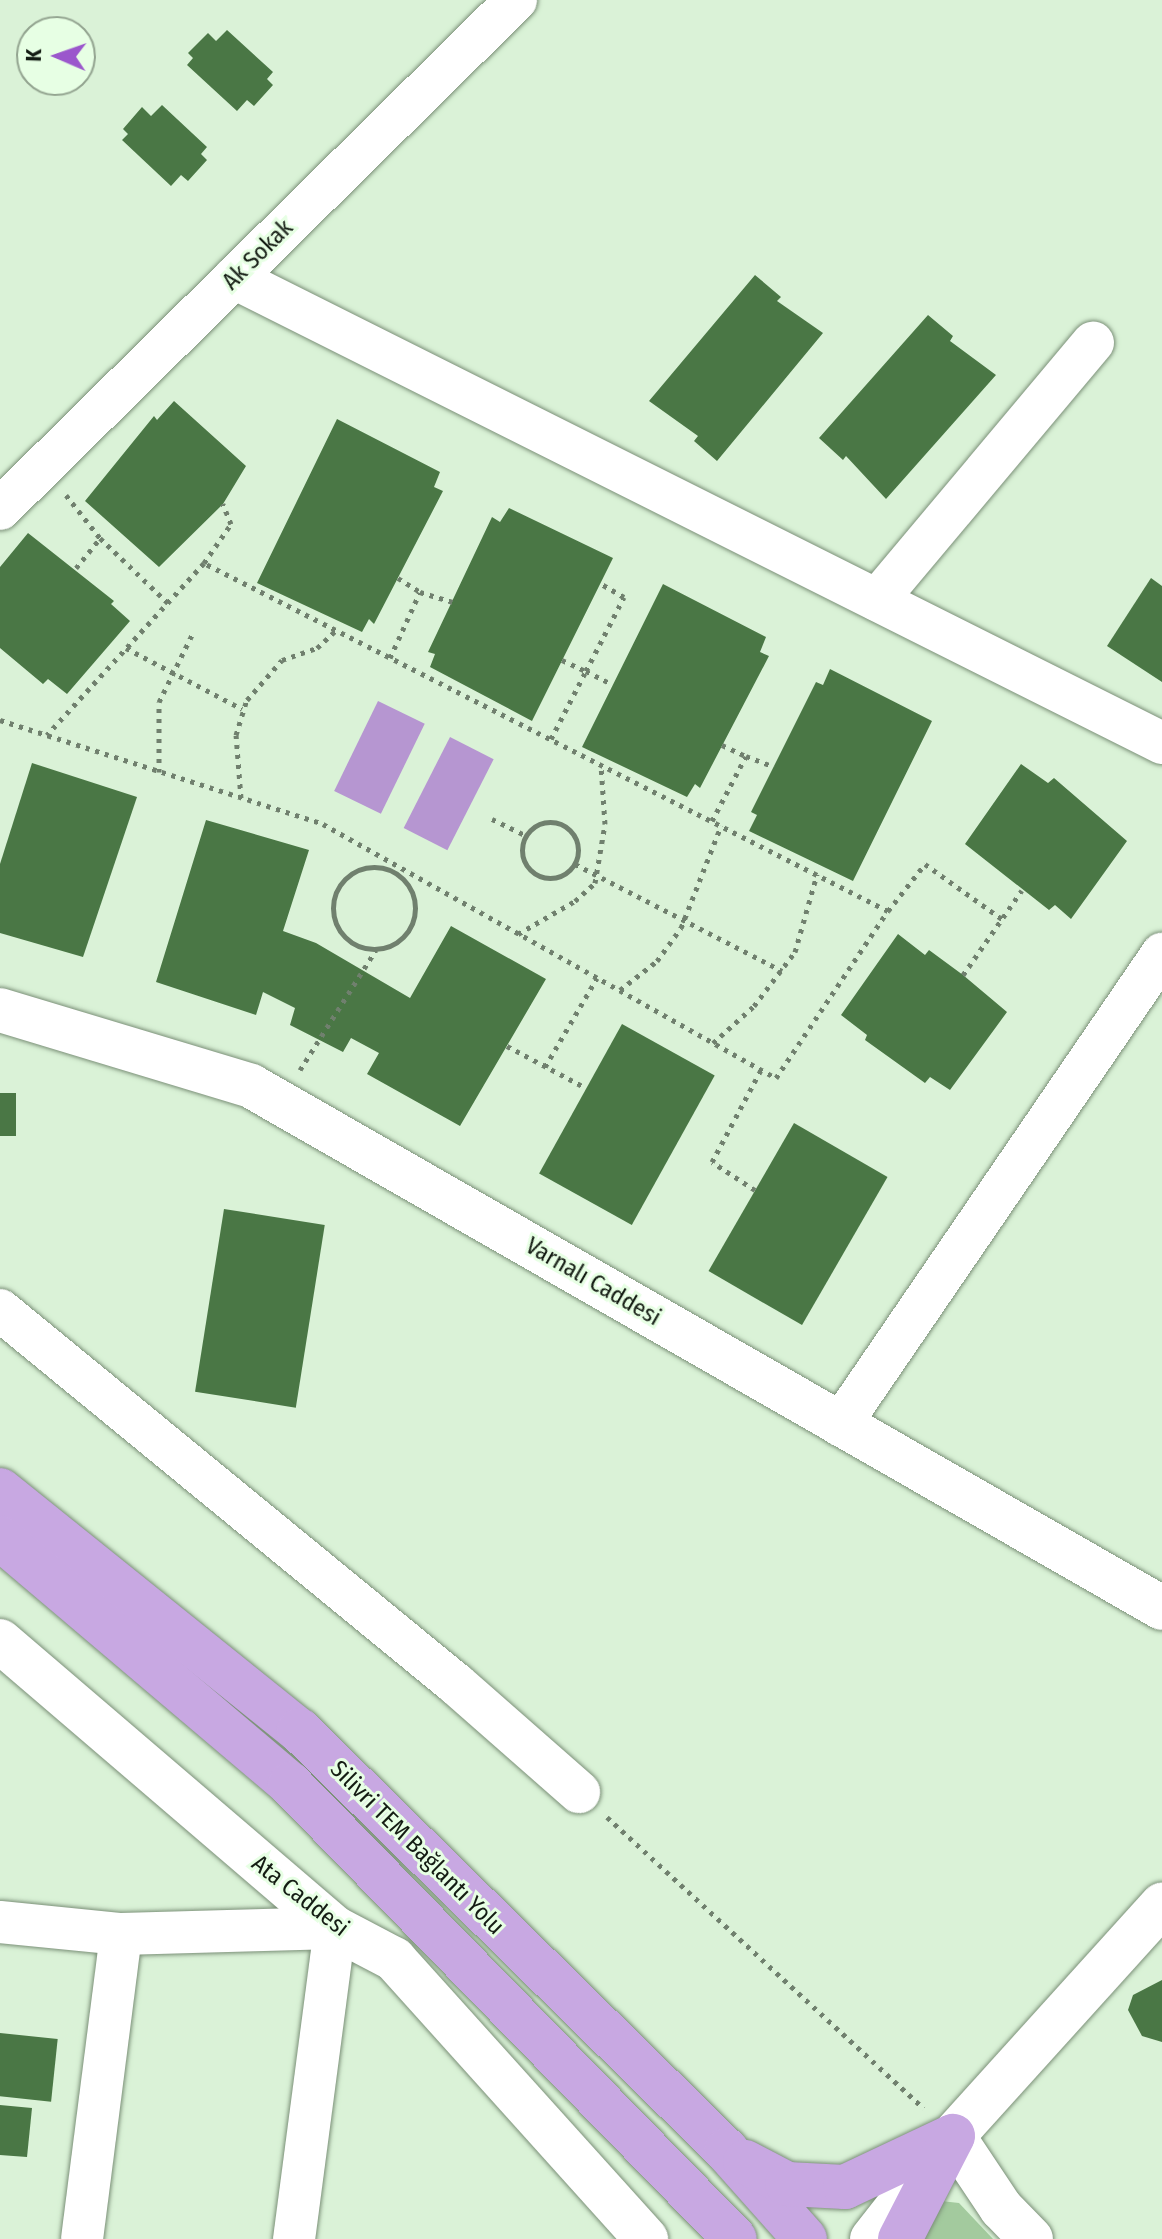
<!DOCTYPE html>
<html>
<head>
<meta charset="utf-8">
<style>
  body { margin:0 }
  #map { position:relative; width:1162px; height:2239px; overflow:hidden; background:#daf2d7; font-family:"Fira Sans Condensed",sans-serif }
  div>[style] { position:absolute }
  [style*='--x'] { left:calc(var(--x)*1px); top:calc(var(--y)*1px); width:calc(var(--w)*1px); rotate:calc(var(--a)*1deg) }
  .green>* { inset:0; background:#a3ca9e }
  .water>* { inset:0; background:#b696d1; transform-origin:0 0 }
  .building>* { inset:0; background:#4a7745; transform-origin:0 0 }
  .path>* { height:5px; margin-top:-2.5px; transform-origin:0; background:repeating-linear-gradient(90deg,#70806e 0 4px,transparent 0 10px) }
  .path>.ring { margin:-2.5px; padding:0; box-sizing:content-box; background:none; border:5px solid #70806e; border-radius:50% }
  .roads { filter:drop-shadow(0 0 2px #7b9078) drop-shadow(0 0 2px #7b9078) }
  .minor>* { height:42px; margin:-21px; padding:0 21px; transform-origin:21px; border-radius:21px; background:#fff }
  .tertiary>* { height:44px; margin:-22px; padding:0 22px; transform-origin:22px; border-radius:22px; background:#fff }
  .secondary>* { height:44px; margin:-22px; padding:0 22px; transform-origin:22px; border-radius:22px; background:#fff }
  .trunk>* { height:44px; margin:-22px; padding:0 22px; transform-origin:22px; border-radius:22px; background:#c8a8e2 }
  span { translate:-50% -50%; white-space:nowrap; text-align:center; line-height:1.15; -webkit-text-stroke:6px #e7ffe4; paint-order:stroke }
  .street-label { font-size:24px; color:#141c13 }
  .north { position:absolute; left:16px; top:16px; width:80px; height:80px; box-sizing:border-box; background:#e7ffe4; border:2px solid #93a490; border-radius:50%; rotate:272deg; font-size:22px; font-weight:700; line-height:32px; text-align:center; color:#141c13 }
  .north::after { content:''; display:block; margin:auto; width:28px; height:36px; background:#9b57cc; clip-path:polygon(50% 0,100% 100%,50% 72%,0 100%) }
</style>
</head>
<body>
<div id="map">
  <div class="green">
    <i style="clip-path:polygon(932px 2200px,959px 2203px,993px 2239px,913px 2239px)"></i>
  </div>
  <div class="water">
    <i style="left:378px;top:701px;width:52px;height:100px;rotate:26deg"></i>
    <i style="left:450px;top:737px;width:49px;height:102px;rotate:27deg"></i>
  </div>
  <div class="building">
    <i style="clip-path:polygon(227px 30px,273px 72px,267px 79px,273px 85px,254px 106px,247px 100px,237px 111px,187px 65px,193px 58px,188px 53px,208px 33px,216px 41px)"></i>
    <i style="clip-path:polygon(162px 105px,207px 147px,201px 154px,207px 160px,188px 181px,181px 175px,171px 186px,122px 140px,128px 134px,123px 129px,142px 107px,151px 116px)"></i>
    <i style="clip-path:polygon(755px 275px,781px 297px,777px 301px,823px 333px,717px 461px,694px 441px,698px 436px,649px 401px)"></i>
    <i style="clip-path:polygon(928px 315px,953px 336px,950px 341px,996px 375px,886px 499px,846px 456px,843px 460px,819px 438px)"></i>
    <i style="clip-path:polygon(174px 401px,246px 466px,223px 504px,159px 567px,85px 501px,154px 416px,157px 420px)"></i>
    <i style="clip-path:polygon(337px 419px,440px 472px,434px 487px,443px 491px,374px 624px,369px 619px,362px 632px,257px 583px)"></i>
    <i style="clip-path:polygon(509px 508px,613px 558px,532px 721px,430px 667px,435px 654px,428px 652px,492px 517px,500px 522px)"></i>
    <i style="clip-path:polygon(28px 533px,114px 601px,111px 604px,130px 621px,67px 694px,48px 679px,43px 684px,0 648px,0 567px)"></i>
    <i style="clip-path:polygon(1151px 578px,1162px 586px,1162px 682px,1107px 646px)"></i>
    <i style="clip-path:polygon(663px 584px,766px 637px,760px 652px,769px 656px,700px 788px,695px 784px,687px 797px,582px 747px)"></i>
    <i style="clip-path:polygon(830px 669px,932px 721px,853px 881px,749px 831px,757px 815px,751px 812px,816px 682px,823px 685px)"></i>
    <i style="clip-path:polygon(32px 763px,137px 797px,83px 957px,0 933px,0 864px)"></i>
    <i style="clip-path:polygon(1021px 764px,1048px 783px,1054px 778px,1127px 841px,1071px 919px,1055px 905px,1049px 910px,965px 844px)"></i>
    <i style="clip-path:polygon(206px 820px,309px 850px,283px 931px,316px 943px,410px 998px,451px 926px,546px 979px,460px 1126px,367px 1074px,379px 1053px,351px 1038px,343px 1052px,290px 1025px,295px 1008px,263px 992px,256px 1015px,156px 982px)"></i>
    <i style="clip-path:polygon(898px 934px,925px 955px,929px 950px,963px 975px,1007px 1012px,950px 1090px,930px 1077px,925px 1083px,865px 1040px,867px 1035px,841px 1015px)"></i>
    <i style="left:622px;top:1024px;width:106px;height:171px;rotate:29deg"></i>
    <i style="left:0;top:1093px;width:16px;height:43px"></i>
    <i style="left:794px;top:1123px;width:108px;height:171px;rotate:30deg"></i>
    <i style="left:224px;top:1209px;width:102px;height:185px;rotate:9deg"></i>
    <i style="clip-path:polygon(1162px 1980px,1162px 2042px,1142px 2036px,1128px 2010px,1133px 1995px)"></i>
    <i style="left:0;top:2033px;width:58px;height:63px;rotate:6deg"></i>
    <i style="clip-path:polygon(0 2105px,32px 2108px,27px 2157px,0 2155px)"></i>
  </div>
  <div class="path">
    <i style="--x:66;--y:495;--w:55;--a:51.7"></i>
    <i style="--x:204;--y:563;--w:47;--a:-55.3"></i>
    <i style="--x:231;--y:524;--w:22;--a:-112"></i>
    <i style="--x:76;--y:568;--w:38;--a:-51"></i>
    <i style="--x:100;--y:538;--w:94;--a:43.7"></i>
    <i style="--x:398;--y:578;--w:26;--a:32"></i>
    <i style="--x:126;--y:648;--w:131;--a:27.7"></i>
    <i style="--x:390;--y:658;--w:72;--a:-65.6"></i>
    <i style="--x:420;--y:592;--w:34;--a:17"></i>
    <i style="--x:562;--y:660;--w:26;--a:25"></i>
    <i style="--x:586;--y:671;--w:83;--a:-62.8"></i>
    <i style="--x:624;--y:597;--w:28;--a:-150"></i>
    <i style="--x:0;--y:720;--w:339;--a:17.8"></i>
    <i style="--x:323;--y:824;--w:519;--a:29.28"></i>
    <i style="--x:776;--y:1078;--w:201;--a:-56.2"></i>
    <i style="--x:888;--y:911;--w:767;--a:-153.03"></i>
    <i style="--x:204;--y:563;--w:233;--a:132.4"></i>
    <i style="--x:551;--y:739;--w:76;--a:-62.8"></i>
    <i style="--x:586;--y:671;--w:30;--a:27"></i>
    <i style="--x:722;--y:745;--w:26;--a:25"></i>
    <i style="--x:159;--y:772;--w:70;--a:-90"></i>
    <i style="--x:159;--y:702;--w:77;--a:-63.8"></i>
    <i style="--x:241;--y:798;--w:63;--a:-94.5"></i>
    <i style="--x:236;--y:735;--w:37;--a:-73"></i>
    <i style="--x:247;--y:700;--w:53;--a:-48.8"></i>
    <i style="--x:282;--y:660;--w:37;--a:-19"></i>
    <i style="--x:317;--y:648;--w:26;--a:-43"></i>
    <i style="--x:492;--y:819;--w:37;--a:26"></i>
    <i style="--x:712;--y:821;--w:73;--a:-62.4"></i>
    <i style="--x:746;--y:756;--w:30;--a:21"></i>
    <i class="ring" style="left:522px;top:822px;width:51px;height:51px"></i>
    <i style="--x:575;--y:864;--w:233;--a:27.3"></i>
    <i class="ring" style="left:333px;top:867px;width:77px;height:77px"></i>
    <i style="--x:888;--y:911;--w:60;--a:-51.8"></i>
    <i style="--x:925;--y:864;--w:95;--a:35.5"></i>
    <i style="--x:518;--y:934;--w:66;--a:-30.1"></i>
    <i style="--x:575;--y:901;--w:27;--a:-42"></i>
    <i style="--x:595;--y:883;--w:60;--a:-80.4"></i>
    <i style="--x:605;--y:824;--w:59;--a:-93.9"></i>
    <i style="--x:963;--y:975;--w:103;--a:-55.2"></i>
    <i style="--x:620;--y:990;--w:47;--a:-38.1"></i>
    <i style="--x:657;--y:961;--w:41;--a:-54"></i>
    <i style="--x:681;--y:928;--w:110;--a:-68.6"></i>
    <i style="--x:713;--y:1043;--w:55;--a:-42.1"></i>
    <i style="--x:754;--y:1006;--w:68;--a:-52.8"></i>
    <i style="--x:795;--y:952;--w:81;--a:-74.2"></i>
    <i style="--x:507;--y:1046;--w:89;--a:28"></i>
    <i style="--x:545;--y:1067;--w:103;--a:-59.7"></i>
    <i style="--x:300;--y:1070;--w:142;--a:-57.7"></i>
    <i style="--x:755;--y:1190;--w:51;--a:-146.9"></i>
    <i style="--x:712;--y:1162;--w:104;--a:-62"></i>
    <i style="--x:607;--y:1817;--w:430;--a:42.6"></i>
  </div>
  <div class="roads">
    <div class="minor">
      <i style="--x:234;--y:278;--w:1038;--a:26.61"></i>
      <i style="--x:0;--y:509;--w:725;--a:-44.61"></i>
      <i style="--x:877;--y:600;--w:336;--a:-50"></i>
      <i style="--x:0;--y:1310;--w:590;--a:39.36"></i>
      <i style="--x:456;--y:1684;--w:164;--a:41.3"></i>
      <i style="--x:840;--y:1425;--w:571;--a:-55.64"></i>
      <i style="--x:0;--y:1922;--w:122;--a:5.7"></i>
      <i style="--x:121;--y:1934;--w:214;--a:-1.6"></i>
      <i style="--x:335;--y:1928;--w:314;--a:97.5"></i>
      <i style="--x:82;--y:2239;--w:307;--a:-82.7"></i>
    </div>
    <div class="tertiary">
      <i style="--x:0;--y:1641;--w:441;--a:40.6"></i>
      <i style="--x:335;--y:1928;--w:67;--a:27.7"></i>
      <i style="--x:394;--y:1959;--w:377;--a:48"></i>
      <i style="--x:953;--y:2136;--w:87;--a:56.3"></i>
      <i style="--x:1001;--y:2208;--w:43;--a:45.9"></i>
    </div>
    <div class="secondary">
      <i style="--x:0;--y:1010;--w:262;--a:16.8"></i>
      <i style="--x:251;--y:1086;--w:1050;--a:29.81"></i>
      <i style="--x:872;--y:2239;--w:131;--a:-51.8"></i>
      <i style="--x:953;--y:2136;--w:312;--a:-47.9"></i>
    </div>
    <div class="trunk">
      <i style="--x:0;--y:1490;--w:383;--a:38.8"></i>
      <i style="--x:299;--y:1730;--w:599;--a:44.53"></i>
      <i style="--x:726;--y:2150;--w:119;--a:48.4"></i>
      <i style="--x:0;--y:1538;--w:380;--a:40.3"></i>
      <i style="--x:290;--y:1784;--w:636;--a:45.64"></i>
      <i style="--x:745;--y:2162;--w:47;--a:27.6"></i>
      <i style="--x:787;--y:2184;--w:58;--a:3"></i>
      <i style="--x:845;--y:2187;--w:119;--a:-25.3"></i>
      <i style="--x:900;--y:2239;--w:116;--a:-62.8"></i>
    </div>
  </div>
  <div class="street-label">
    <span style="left:258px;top:255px;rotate:-45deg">Ak Sokak</span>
    <span style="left:593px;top:1282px;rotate:30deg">Varnalı Caddesi</span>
    <span style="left:417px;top:1848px;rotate:45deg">Silivri TEM Bağlantı Yolu</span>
    <span style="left:300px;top:1896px;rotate:38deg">Ata Caddesi</span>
  </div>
  <div class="north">K</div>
</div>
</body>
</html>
